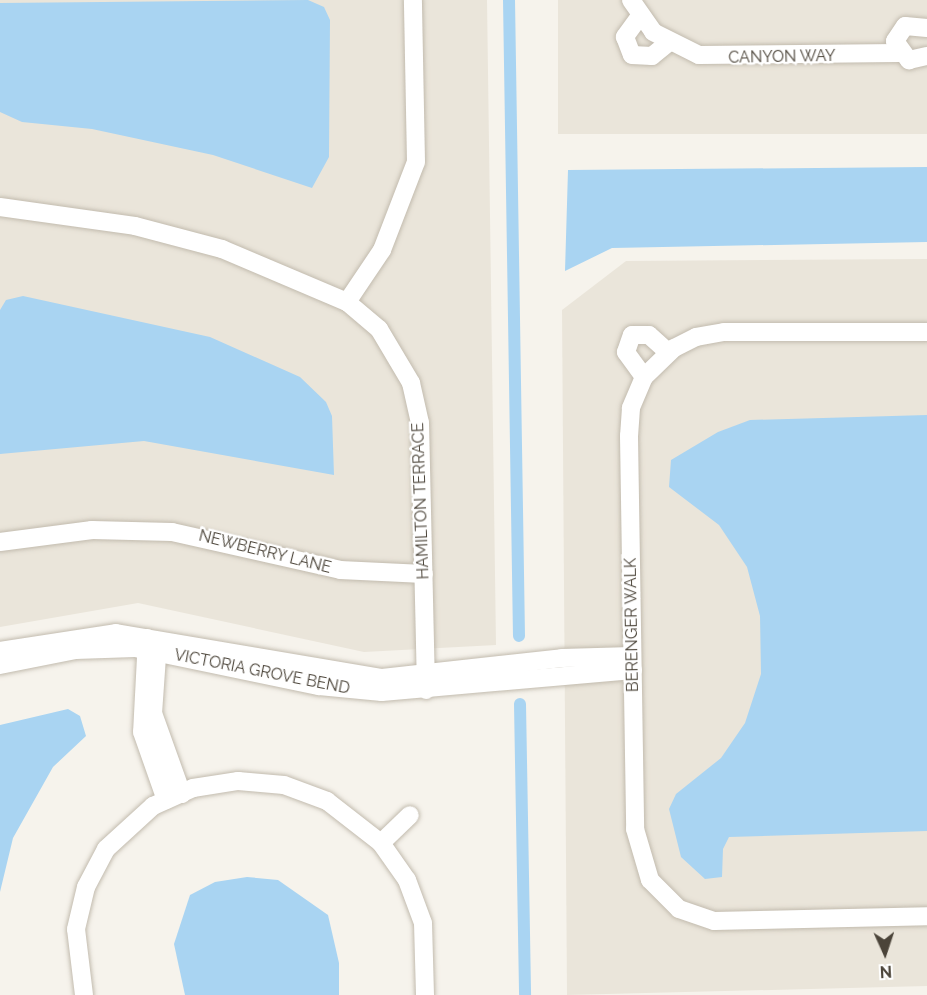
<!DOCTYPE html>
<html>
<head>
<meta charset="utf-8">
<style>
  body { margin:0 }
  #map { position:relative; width:927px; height:995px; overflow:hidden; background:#f6f3ec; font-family:Raleway,sans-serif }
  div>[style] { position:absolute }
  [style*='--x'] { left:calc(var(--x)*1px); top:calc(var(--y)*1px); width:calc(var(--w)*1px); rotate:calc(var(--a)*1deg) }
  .residential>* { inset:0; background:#eae5da; transform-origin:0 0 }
  .water>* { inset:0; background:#a9d4f2 }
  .canal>* { height:12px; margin:-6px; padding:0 6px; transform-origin:6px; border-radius:6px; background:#a9d4f2 }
  .roads { filter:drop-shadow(0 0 2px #c2bbae) drop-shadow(0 0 2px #c2bbae) }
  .minor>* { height:18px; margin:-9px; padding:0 9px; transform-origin:9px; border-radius:9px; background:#fff }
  span { translate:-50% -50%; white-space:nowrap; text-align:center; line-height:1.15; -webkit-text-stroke:4.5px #fff; paint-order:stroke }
  .street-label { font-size:16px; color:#4b4439 }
  .north { position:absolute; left:855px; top:923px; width:60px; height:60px; -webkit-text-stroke:4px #fff; paint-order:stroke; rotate:177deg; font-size:16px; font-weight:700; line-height:24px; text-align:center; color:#4b4439 }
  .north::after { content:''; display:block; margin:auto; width:21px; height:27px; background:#4b4439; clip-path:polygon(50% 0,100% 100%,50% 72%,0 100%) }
</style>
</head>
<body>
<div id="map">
  <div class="residential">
    <i style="clip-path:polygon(0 0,487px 0,496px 645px,364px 652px,138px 603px,0 627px)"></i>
    <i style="left:558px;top:0;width:369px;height:134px"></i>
    <i style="clip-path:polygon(927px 259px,927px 986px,567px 995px,562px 310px,626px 261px)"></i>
  </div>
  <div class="water">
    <i style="clip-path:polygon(308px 0,324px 7px,330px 20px,329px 157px,312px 188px,213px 155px,92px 129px,22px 122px,0 112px,0 3px)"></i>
    <i style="clip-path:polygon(927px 167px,927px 242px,612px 248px,565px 271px,568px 170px)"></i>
    <i style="clip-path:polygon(23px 296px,210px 337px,300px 377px,326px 402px,332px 416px,334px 475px,144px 441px,0 454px,0 310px,6px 300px)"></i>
    <i style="clip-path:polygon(927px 415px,927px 831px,729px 837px,723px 849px,722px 877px,705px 879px,681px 857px,669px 809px,676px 794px,721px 758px,745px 723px,761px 674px,760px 616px,747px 567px,719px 525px,669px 487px,671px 460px,718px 432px,750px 420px)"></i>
    <i style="clip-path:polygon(68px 709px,80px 716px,86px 736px,53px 767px,13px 838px,0 892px,0 725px)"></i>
    <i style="clip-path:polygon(247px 877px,278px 880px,328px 915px,339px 963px,339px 995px,185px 995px,174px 944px,190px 895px,215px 882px)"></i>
  </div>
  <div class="canal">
    <i style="--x:509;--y:0;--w:636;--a:89.1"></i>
    <i style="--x:520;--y:704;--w:291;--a:89"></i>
  </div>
  <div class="roads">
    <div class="minor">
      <i style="--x:631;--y:0;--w:39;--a:55"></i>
      <i style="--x:653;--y:32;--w:51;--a:26.6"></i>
      <i style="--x:699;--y:55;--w:200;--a:-0.6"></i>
      <i style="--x:640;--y:16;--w:26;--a:126"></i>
      <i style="--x:625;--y:37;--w:19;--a:69"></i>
      <i style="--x:632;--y:55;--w:20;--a:3"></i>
      <i style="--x:652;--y:56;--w:21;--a:-39"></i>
      <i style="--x:927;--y:28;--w:22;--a:-175"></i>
      <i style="--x:905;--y:26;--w:18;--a:124"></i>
      <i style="--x:895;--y:41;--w:24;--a:54"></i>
      <i style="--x:909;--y:60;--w:18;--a:-13"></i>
      <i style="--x:0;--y:207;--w:136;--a:8"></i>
      <i style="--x:135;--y:226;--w:90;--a:14.8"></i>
      <i style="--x:222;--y:249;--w:136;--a:23"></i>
      <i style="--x:347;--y:302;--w:42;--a:40.2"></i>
      <i style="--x:379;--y:329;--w:63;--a:59.3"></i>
      <i style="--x:411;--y:383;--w:41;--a:77.3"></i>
      <i style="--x:420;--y:423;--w:267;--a:88.7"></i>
      <i style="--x:347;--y:302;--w:63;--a:-56.1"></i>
      <i style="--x:382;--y:250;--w:94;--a:-68.9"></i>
      <i style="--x:416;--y:162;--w:162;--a:-91.1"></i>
      <i style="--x:927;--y:332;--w:203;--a:180"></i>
      <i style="--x:724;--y:332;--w:28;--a:170"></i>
      <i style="--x:696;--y:337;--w:25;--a:153"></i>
      <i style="--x:674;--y:348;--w:42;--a:136"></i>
      <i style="--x:644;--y:377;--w:34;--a:113"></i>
      <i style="--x:631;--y:408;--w:28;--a:94"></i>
      <i style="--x:629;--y:436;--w:393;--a:89.1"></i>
      <i style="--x:635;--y:829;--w:53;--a:73.6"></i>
      <i style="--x:650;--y:880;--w:41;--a:45"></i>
      <i style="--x:679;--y:909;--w:37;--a:19"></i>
      <i style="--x:714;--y:921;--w:213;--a:-1.3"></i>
      <i style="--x:644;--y:377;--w:31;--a:-126"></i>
      <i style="--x:626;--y:352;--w:18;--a:-71"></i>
      <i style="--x:632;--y:335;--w:17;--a:0"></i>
      <i style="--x:649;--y:335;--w:25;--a:42"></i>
      <i style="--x:0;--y:542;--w:93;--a:-7.4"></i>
      <i style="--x:92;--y:530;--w:80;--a:1.4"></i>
      <i style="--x:172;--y:532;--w:172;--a:12.7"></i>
      <i style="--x:340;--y:570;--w:84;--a:2.7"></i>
      <i style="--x:147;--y:638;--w:94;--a:93"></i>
      <i style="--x:142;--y:732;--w:72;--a:70.6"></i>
      <i style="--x:158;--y:642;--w:71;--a:94"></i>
      <i style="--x:153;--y:713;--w:86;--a:70.3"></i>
      <i style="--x:0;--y:651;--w:117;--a:-8.8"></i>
      <i style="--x:116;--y:633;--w:270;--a:9.6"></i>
      <i style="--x:382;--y:678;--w:181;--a:-6.3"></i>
      <i style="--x:562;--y:658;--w:70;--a:-1.6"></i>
      <i style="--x:0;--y:665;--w:76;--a:-11.3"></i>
      <i style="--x:75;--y:650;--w:60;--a:-1.9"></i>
      <i style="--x:135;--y:648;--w:188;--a:11.7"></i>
      <i style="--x:319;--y:686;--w:63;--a:5.4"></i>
      <i style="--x:382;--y:692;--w:252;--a:-5"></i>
      <i style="--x:381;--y:843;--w:40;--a:-44"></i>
      <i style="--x:84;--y:995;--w:66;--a:-96.9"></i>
      <i style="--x:76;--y:929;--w:43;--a:-76.6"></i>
      <i style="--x:86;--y:887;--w:43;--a:-62.2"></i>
      <i style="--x:106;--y:849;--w:64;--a:-42.5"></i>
      <i style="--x:153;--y:806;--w:44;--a:-24.2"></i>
      <i style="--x:193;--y:788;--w:46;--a:-8.8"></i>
      <i style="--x:238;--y:781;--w:46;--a:5"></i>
      <i style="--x:284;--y:785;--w:46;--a:20.4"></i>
      <i style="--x:327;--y:801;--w:68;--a:37.9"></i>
      <i style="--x:381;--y:843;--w:45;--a:54.9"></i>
      <i style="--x:407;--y:880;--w:46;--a:69.6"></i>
      <i style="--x:423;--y:923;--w:72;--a:88.4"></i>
    </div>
  </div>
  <div class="street-label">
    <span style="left:782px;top:57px;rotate:-1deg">CANYON WAY</span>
    <span style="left:421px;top:501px;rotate:-92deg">HAMILTON TERRACE</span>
    <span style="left:265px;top:552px;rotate:14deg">NEWBERRY LANE</span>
    <span style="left:632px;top:625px;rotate:-91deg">BERENGER WALK</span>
    <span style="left:262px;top:672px;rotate:11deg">VICTORIA GROVE BEND</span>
  </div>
  <div class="north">N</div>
</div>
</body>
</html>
